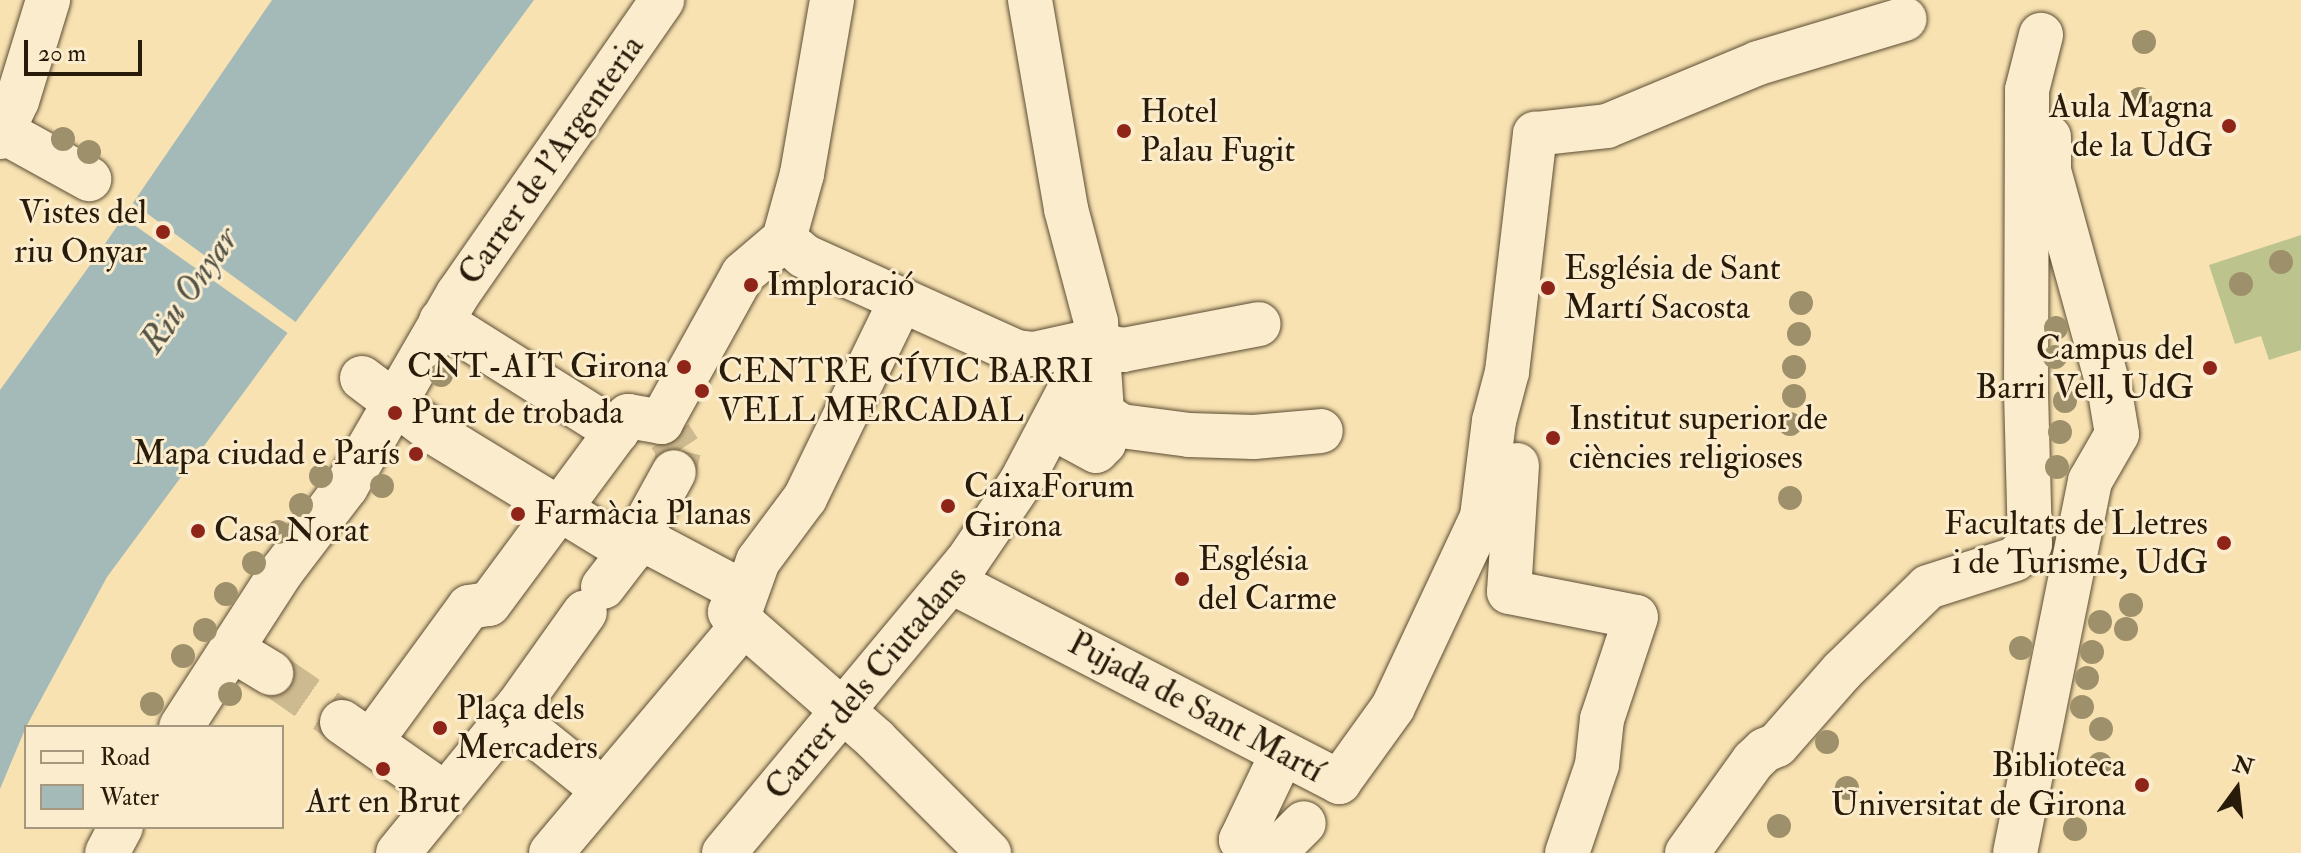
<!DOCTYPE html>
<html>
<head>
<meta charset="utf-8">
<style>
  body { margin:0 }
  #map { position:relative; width:2301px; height:853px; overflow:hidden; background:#f8e2b2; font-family:"IM FELL Double Pica",serif }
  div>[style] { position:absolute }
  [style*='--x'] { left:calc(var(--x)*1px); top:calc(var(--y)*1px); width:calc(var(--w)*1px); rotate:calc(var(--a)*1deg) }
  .green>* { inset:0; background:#bcc38d }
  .water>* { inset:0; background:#a4bab9 }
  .pier>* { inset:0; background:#f8e2b2 }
  .minor-tunnel>* { height:44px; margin-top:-22px; transform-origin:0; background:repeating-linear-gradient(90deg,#ceba90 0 44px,transparent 0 66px) }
  .roads { filter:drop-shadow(0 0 2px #5c4d33) drop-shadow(0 0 2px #5c4d33) }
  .minor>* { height:44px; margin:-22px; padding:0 22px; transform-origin:22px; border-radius:22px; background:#faeccd }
  .trees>* { width:24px; height:24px; margin:-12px; border-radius:50%; background:#9e906b }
  .dots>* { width:22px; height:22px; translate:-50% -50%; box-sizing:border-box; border:4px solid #faeccd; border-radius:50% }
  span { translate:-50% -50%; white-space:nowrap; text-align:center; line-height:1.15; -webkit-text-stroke:6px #faeccd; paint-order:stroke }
  .poi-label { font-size:34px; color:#281b09 }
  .right { translate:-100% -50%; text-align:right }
  .left { translate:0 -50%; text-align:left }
  .street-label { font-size:34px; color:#281b09 }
  .water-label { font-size:36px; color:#535347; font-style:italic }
  .legend { position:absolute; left:24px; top:725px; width:260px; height:104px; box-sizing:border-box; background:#faeccd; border:2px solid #a6987f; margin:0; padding:10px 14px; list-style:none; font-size:24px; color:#281b09 }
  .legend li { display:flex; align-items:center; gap:16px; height:40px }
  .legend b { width:40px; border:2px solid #a6987f }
  .north { position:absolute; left:2197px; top:749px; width:80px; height:80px; -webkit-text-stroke:6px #faeccd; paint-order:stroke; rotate:15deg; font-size:22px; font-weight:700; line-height:32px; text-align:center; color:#281b09 }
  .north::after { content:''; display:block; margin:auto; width:28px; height:36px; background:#281b09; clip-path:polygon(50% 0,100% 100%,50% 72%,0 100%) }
  .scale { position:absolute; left:24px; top:40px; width:118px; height:36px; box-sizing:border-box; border:4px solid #281b09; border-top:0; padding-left:10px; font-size:24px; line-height:28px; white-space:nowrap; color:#281b09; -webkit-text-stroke:6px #faeccd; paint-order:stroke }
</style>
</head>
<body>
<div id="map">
  <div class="green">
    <i style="clip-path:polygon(2301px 235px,2301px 350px,2269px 360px,2261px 336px,2235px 344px,2209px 265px)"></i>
  </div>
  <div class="water">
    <i style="clip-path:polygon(272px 0,534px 0,107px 577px,26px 727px,0 789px,0 390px,98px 254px)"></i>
  </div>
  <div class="pier">
    <i style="clip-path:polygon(130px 201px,297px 323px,293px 330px,289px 334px,120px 215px)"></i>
  </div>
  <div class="minor-tunnel">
    <i style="--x:670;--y:436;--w:17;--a:57"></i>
    <i style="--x:679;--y:450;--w:23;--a:103"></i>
    <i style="--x:271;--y:673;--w:86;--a:34.6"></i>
  </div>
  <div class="roads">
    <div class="minor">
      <i style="--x:832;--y:0;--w:177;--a:99.8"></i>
      <i style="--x:802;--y:174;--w:67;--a:105.5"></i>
      <i style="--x:784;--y:239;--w:26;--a:40"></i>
      <i style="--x:804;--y:256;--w:234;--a:24.3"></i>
      <i style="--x:1017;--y:352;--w:17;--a:7"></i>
      <i style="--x:1034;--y:354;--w:51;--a:-12.4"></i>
      <i style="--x:1084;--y:343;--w:40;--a:10"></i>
      <i style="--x:1123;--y:350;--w:138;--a:-10.8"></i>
      <i style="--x:1030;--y:0;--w:212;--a:80.2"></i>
      <i style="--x:1066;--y:209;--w:117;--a:75.1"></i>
      <i style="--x:1096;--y:322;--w:121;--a:86.2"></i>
      <i style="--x:1104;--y:443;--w:11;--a:135"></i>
      <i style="--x:1096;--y:451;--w:50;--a:-151.4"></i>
      <i style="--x:0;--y:130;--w:102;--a:28.8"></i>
      <i style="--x:0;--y:137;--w:40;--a:-65"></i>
      <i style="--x:17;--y:101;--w:106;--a:-72.9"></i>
      <i style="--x:441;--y:321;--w:208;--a:32.2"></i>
      <i style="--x:362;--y:378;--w:91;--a:37"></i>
      <i style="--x:435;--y:433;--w:228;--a:31.4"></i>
      <i style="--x:1102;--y:414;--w:22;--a:32"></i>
      <i style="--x:1121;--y:426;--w:69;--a:7.5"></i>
      <i style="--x:1189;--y:435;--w:65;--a:1.8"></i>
      <i style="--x:1254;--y:437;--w:67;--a:-5.1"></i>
      <i style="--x:1517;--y:465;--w:127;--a:93.6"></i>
      <i style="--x:1509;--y:592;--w:129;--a:11.1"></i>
      <i style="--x:1636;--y:617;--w:108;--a:108.4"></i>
      <i style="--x:1602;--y:719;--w:46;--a:96.2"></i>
      <i style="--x:1597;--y:765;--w:93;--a:108.8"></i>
      <i style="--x:641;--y:530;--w:22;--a:47"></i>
      <i style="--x:656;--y:546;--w:94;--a:27.9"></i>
      <i style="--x:739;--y:590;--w:24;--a:112"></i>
      <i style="--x:730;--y:612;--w:194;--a:41.2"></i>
      <i style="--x:876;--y:740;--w:160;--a:45"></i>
      <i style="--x:952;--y:582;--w:436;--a:27.3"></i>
      <i style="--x:1339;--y:782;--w:92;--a:-54.2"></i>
      <i style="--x:1393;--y:707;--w:210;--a:-64.9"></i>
      <i style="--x:1482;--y:517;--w:97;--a:-82.9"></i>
      <i style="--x:1494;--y:421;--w:51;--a:-75.1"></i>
      <i style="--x:1507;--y:372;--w:240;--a:-83.3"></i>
      <i style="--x:1535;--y:134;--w:72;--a:-6.3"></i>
      <i style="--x:1607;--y:126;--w:164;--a:-22.6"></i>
      <i style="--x:1758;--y:63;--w:153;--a:-16.7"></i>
      <i style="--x:603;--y:587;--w:44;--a:-52.4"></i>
      <i style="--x:630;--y:552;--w:91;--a:-61.2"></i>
      <i style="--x:231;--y:649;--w:47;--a:31"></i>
      <i style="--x:510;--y:715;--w:119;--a:38.9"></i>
      <i style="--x:342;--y:722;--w:126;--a:35"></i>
      <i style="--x:181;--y:727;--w:186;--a:-57.1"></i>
      <i style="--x:282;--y:571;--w:106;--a:-52.7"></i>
      <i style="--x:346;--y:487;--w:223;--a:-59.9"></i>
      <i style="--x:458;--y:294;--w:358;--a:-55.2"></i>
      <i style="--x:371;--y:741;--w:166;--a:-53.8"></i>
      <i style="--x:469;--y:607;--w:20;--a:-9"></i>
      <i style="--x:489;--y:604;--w:234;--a:-53.5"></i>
      <i style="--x:628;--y:416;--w:34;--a:10"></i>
      <i style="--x:661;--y:422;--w:169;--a:-61"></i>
      <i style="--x:743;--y:274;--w:54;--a:-40.5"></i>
      <i style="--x:107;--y:853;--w:30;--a:-62"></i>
      <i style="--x:398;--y:853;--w:190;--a:-50.8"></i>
      <i style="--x:518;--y:706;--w:115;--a:-54.5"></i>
      <i style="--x:551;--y:853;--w:299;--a:-49.9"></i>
      <i style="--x:744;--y:624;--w:14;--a:-107"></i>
      <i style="--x:740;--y:611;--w:53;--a:-70.2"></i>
      <i style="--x:758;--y:561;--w:79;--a:-53.3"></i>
      <i style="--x:805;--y:498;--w:220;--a:-64.1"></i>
      <i style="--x:724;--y:853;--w:378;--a:-50.2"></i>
      <i style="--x:966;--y:563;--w:98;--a:-55.8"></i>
      <i style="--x:1021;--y:482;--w:122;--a:-62.2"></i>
      <i style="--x:1078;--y:374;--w:35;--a:-55"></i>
      <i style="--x:1256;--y:853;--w:20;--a:-139"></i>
      <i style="--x:1241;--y:840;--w:95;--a:-64.5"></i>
      <i style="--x:1274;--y:853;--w:42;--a:-45"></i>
      <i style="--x:1687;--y:853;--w:113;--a:-54.3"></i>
      <i style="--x:1753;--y:761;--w:16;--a:-43"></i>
      <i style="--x:1765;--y:750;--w:13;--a:-23"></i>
      <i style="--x:1777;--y:745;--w:98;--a:-48.7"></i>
      <i style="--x:1842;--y:671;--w:120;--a:-44.3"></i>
      <i style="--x:1928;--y:587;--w:91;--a:-17.8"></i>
      <i style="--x:2015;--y:559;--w:21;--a:-45"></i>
      <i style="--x:2030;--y:544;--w:150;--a:-91.5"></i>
      <i style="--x:2026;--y:394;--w:304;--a:-89.8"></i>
      <i style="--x:2027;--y:90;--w:57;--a:-75.7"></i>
      <i style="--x:2015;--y:853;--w:379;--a:-78.6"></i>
      <i style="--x:2090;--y:481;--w:54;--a:-60.1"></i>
      <i style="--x:2117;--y:434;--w:43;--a:-99.5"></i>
      <i style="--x:2110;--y:392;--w:230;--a:-105.4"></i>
      <i style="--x:2049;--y:170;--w:33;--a:-90"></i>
    </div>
  </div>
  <div class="trees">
    <i style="left:2144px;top:42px"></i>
    <i style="left:2140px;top:99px"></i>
    <i style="left:63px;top:139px"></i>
    <i style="left:89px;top:152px"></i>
    <i style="left:2281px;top:262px"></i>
    <i style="left:2241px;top:284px"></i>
    <i style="left:1801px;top:303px"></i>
    <i style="left:2056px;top:328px"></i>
    <i style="left:1799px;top:334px"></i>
    <i style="left:2055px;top:357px"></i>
    <i style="left:1794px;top:367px"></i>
    <i style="left:441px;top:375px"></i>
    <i style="left:1794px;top:396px"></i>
    <i style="left:2065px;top:401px"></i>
    <i style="left:1790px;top:424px"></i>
    <i style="left:2060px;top:432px"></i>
    <i style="left:2057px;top:467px"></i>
    <i style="left:321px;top:476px"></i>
    <i style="left:382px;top:486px"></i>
    <i style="left:1790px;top:498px"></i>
    <i style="left:301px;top:505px"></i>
    <i style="left:278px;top:532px"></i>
    <i style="left:254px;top:563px"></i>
    <i style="left:226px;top:594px"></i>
    <i style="left:2131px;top:605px"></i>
    <i style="left:2100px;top:622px"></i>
    <i style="left:2126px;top:629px"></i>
    <i style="left:205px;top:630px"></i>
    <i style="left:2021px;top:648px"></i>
    <i style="left:2092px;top:652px"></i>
    <i style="left:183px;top:656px"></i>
    <i style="left:2087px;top:678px"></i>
    <i style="left:230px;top:694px"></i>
    <i style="left:152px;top:704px"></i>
    <i style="left:2082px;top:707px"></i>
    <i style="left:2101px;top:729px"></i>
    <i style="left:1827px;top:742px"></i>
    <i style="left:2100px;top:764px"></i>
    <i style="left:1847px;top:788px"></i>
    <i style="left:1779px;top:826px"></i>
    <i style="left:2075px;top:829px"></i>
  </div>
  <div class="dots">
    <i style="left:2229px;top:126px;background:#8f2418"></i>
    <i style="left:1124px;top:131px;background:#8f2418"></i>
    <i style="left:163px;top:232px;background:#8f2418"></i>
    <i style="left:751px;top:285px;background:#8f2418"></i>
    <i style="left:1548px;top:288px;background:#8f2418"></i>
    <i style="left:684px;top:367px;background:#8f2418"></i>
    <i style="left:2210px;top:368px;background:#8f2418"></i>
    <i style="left:702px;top:391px;background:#8f2418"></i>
    <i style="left:395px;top:413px;background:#8f2418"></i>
    <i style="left:1553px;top:438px;background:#8f2418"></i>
    <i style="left:416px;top:454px;background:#8f2418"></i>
    <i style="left:948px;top:506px;background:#8f2418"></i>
    <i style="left:518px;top:514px;background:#8f2418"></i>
    <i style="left:198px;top:531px;background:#8f2418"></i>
    <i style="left:2224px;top:543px;background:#8f2418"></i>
    <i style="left:1182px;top:579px;background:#8f2418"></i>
    <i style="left:440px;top:728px;background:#8f2418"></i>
    <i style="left:383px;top:769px;background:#8f2418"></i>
    <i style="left:2142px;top:785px;background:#8f2418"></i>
  </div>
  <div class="poi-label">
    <span class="right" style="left:2213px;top:126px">Aula Magna<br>de la UdG</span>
    <span class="left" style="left:1140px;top:131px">Hotel<br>Palau Fugit</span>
    <span class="right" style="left:147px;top:232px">Vistes del<br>riu Onyar</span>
    <span class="left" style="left:1564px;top:288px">Església de Sant<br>Martí Sacosta</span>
    <span class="left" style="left:767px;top:285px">Imploració</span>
    <span class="right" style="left:2194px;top:368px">Campus del<br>Barri Vell, UdG</span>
    <span class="right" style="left:668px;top:367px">CNT-AIT Girona</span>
    <span class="left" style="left:718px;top:391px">CENTRE CÍVIC BARRI<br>VELL MERCADAL</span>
    <span class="left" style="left:411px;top:413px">Punt de trobada</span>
    <span class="left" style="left:1569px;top:438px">Institut superior de<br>ciències religioses</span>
    <span class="right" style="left:400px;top:454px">Mapa ciudad e París</span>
    <span class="left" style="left:964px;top:506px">CaixaForum<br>Girona</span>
    <span class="left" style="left:534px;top:514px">Farmàcia Planas</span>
    <span class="right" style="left:2208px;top:543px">Facultats de Lletres<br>i de Turisme, UdG</span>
    <span class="left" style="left:214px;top:531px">Casa Norat</span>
    <span class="left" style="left:1198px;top:579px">Església<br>del Carme</span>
    <span class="left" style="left:456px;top:728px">Plaça dels<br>Mercaders</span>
    <span class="right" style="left:2126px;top:785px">Biblioteca<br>Universitat de Girona</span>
    <span style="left:383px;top:802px">Art en Brut</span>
  </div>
  <div class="street-label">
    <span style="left:551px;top:160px;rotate:-55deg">Carrer de l'Argenteria</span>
    <span style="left:866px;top:683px;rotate:-50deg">Carrer dels Ciutadans</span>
    <span style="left:1196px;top:707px;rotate:28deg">Pujada de Sant Martí</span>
  </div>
  <div class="water-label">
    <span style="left:189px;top:290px;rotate:-55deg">Riu Onyar</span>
  </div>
  <ul class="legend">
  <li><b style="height:10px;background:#faeccd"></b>Road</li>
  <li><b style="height:22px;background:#a4bab9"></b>Water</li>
  </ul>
  <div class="north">N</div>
  <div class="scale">20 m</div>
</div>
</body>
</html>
